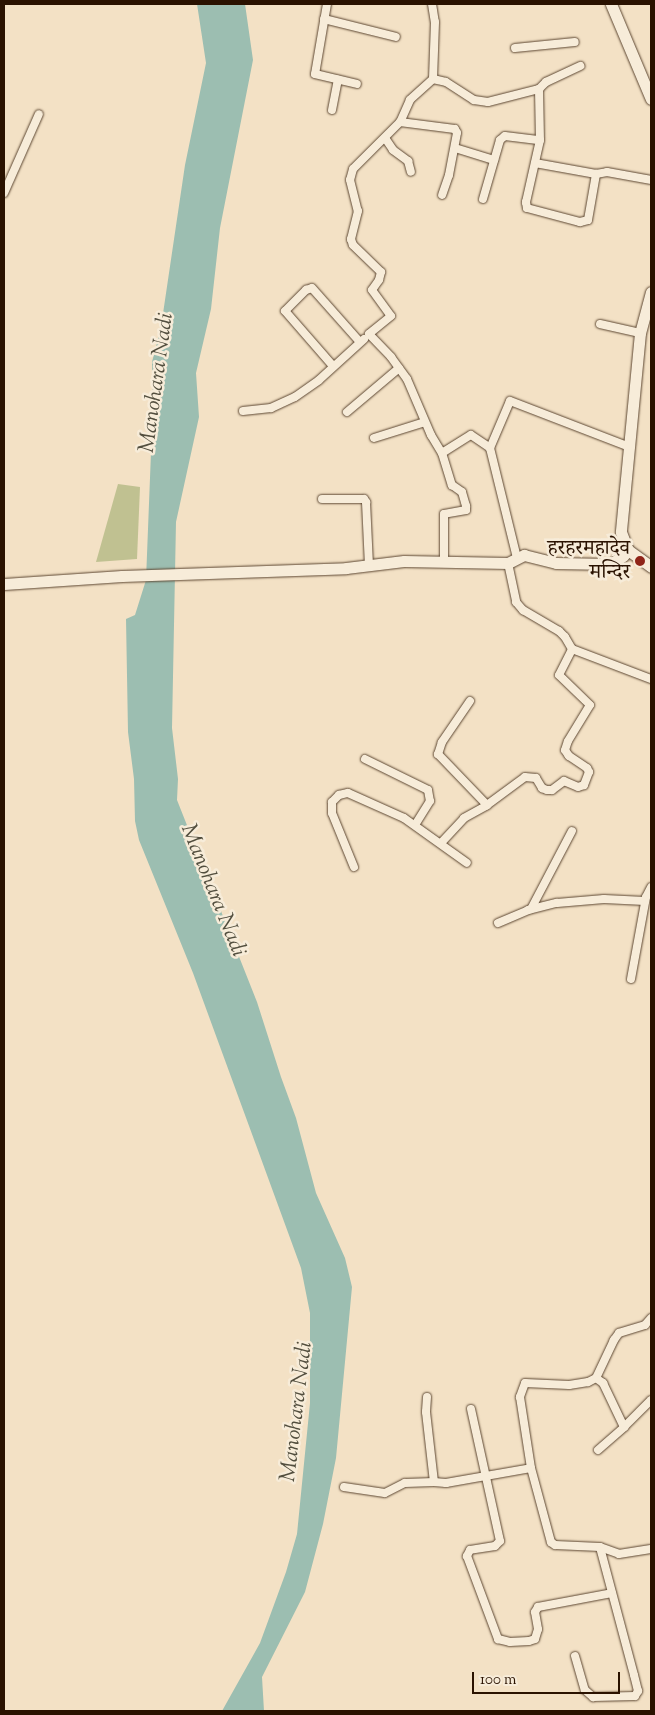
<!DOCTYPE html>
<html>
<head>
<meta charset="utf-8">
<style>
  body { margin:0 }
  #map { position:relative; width:655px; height:1715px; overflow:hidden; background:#f3e1c5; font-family:"Sorts Mill Goudy","Noto Serif Devanagari",serif }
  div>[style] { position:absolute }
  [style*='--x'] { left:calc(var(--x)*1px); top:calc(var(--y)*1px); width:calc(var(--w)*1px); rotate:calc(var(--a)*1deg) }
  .green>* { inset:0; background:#c0c191 }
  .water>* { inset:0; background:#9cbeb1 }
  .roads { filter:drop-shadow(0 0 1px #5c4631) drop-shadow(0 0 1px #5c4631) }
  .street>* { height:8px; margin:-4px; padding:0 4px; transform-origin:4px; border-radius:4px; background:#f7ecd9 }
  .secondary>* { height:11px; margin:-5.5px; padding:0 5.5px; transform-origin:5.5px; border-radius:5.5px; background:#f7ecd9 }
  .dots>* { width:14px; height:14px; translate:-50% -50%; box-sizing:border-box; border:2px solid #f7ecd9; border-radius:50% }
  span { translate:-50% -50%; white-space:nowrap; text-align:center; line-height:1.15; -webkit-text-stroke:5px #f7ecd9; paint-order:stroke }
  .poi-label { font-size:21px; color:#2a1200 }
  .right { translate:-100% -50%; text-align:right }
  .water-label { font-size:22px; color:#524e3e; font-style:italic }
  .frame { position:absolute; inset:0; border:5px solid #2a1200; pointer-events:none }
  .scale { position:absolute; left:472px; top:1672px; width:148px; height:22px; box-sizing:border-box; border:2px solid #2a1200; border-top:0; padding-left:6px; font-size:15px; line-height:18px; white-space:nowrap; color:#2a1200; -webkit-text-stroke:4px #f7ecd9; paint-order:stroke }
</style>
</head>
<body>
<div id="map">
  <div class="green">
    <i style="clip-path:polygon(118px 484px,140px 487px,137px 559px,96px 562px)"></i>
  </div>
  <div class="water">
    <i style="clip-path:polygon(197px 4px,245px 4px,253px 60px,220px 228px,211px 309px,196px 373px,199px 417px,176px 522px,172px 728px,178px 779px,177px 800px,257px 1002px,281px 1077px,296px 1118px,316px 1193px,345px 1258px,352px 1287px,336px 1458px,323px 1524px,305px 1592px,262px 1677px,264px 1711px,222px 1711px,260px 1643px,286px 1572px,297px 1534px,310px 1403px,310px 1313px,301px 1268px,193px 973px,139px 840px,135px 821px,134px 779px,128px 732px,126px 619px,135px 615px,146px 580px,153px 401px,152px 362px,161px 327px,185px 165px,206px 63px)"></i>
  </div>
  <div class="roads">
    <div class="street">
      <i style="--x:327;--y:4;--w:71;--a:99.7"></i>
      <i style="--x:315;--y:74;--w:43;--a:13.4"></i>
      <i style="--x:432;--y:4;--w:18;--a:81"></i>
      <i style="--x:435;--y:22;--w:57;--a:92"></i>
      <i style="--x:433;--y:79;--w:31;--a:138"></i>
      <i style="--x:410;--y:100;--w:24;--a:114"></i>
      <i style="--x:400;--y:122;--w:66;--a:135"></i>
      <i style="--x:353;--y:169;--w:11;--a:105"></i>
      <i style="--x:350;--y:180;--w:32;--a:76"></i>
      <i style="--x:358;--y:211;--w:29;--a:104"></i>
      <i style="--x:351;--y:239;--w:6;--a:72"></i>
      <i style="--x:353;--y:245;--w:39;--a:44"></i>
      <i style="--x:381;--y:272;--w:8;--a:104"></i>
      <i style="--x:379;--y:280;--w:12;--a:125"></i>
      <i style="--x:372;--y:290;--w:32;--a:54"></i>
      <i style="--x:391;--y:316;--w:28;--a:141"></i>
      <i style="--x:369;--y:334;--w:32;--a:46"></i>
      <i style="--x:391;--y:357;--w:27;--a:54"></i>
      <i style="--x:407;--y:379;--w:61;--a:66.8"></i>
      <i style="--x:431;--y:435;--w:21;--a:59"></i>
      <i style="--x:442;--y:453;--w:34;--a:-32"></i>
      <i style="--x:471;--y:435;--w:23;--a:34"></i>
      <i style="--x:324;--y:19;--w:74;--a:14"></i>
      <i style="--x:515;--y:48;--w:60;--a:-5.7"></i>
      <i style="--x:433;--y:79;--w:13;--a:13"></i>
      <i style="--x:446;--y:82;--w:33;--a:33"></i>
      <i style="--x:474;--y:100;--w:14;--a:8"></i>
      <i style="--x:488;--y:102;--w:53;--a:-14.3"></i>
      <i style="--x:539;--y:89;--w:10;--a:-45"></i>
      <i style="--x:546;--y:82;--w:38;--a:-25"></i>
      <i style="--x:539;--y:89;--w:51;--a:88.9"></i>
      <i style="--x:540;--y:140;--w:64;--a:102.7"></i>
      <i style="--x:526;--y:202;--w:6;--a:81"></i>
      <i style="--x:527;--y:208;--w:55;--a:14.8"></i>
      <i style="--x:580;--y:222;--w:8;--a:-14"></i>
      <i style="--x:588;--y:220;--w:47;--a:-80.1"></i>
      <i style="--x:332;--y:110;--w:31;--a:-79"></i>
      <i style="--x:400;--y:122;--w:55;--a:7.3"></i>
      <i style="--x:455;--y:129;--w:4;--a:63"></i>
      <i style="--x:457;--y:133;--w:43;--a:100.8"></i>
      <i style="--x:449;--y:175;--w:21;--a:109"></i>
      <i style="--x:385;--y:138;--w:14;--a:56"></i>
      <i style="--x:393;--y:150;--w:19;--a:36"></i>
      <i style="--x:408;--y:161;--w:11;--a:75"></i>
      <i style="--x:455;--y:148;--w:41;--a:17.1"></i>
      <i style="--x:535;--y:163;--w:62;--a:10.2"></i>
      <i style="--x:596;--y:174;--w:11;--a:-10"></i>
      <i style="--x:607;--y:172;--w:45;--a:10.3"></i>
      <i style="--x:4;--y:193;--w:86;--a:-66.1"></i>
      <i style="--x:483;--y:199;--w:61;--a:-73.9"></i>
      <i style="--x:500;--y:140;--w:6;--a:-39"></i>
      <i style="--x:505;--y:136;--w:35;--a:7"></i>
      <i style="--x:600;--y:324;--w:41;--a:12.7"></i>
      <i style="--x:333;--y:366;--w:73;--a:-131.1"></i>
      <i style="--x:285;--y:311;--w:30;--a:-45"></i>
      <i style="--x:306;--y:290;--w:6;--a:-18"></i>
      <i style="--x:312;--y:288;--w:72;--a:48.4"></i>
      <i style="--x:243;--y:411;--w:28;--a:-6"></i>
      <i style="--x:271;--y:408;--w:26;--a:-25"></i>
      <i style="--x:295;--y:397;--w:29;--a:-35"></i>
      <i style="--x:319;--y:380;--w:61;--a:-42.3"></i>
      <i style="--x:347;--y:412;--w:68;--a:-40.2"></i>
      <i style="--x:374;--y:438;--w:53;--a:-17.4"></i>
      <i style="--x:442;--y:453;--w:34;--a:73"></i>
      <i style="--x:452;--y:485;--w:12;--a:35"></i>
      <i style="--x:462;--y:492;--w:15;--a:74"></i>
      <i style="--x:466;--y:506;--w:4;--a:90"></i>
      <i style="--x:466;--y:510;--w:22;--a:170"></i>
      <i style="--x:444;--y:514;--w:48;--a:90"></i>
      <i style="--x:322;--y:499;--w:42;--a:0"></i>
      <i style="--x:364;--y:499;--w:4;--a:56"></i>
      <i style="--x:366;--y:502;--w:63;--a:87.3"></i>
      <i style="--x:517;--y:558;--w:113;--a:-103.8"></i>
      <i style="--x:490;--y:448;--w:51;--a:-66.9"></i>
      <i style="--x:510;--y:401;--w:129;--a:21"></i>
      <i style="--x:508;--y:563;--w:40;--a:78"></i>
      <i style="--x:516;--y:602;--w:11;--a:49"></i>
      <i style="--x:523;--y:610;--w:42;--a:30.3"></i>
      <i style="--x:559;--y:631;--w:8;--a:45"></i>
      <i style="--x:565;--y:637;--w:14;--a:60"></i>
      <i style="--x:572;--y:649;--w:85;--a:20.8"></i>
      <i style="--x:470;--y:701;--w:50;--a:124.3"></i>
      <i style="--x:442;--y:742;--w:13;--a:108"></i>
      <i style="--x:438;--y:754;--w:71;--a:46.1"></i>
      <i style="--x:365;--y:759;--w:70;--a:26.2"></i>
      <i style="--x:428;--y:790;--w:11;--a:80"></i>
      <i style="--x:430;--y:801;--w:28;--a:122"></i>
      <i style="--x:441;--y:843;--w:34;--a:-47"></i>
      <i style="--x:464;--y:818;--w:26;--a:-29"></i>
      <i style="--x:487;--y:805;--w:47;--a:-36.4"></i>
      <i style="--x:525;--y:777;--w:11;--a:5"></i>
      <i style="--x:536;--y:778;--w:12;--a:59"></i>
      <i style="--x:542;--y:788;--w:5;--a:22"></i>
      <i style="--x:547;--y:790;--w:5;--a:0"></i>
      <i style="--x:552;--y:790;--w:15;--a:-37"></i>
      <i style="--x:564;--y:781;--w:15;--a:23"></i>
      <i style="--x:578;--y:787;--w:6;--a:-18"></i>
      <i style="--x:584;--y:785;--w:14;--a:-69"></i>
      <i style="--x:589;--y:772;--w:4;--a:-117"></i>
      <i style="--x:587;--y:768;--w:22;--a:-146"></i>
      <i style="--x:569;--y:756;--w:7;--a:-124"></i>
      <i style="--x:565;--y:750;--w:9;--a:-72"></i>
      <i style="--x:568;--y:741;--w:42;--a:-58.6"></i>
      <i style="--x:590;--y:705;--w:43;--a:-135.9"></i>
      <i style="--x:559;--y:675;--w:29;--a:-63"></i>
      <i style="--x:354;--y:867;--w:58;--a:-112.2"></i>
      <i style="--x:332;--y:813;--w:11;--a:-90"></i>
      <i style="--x:332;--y:802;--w:10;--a:-45"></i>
      <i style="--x:339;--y:795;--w:9;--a:-13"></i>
      <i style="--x:348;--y:793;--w:61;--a:24.1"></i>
      <i style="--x:404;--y:818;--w:77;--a:35.5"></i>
      <i style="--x:531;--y:909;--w:88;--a:-62.3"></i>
      <i style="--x:498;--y:923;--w:33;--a:-23"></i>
      <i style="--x:528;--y:910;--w:30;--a:-14"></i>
      <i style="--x:557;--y:903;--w:47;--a:-4.9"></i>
      <i style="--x:604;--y:899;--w:41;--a:2.8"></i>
      <i style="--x:631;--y:979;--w:83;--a:-79.6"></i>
      <i style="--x:646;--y:897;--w:11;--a:-63"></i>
      <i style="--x:651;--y:1318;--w:9;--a:131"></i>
      <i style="--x:645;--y:1325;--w:27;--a:163"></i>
      <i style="--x:619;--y:1333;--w:9;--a:126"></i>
      <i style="--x:614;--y:1340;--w:42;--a:115.3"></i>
      <i style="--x:596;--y:1378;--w:9;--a:153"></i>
      <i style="--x:588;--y:1382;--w:19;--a:171"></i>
      <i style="--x:569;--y:1385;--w:44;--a:-177.4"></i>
      <i style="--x:525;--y:1383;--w:15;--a:110"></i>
      <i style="--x:520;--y:1397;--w:72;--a:81.2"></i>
      <i style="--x:531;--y:1468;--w:77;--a:74.9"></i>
      <i style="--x:551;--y:1542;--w:5;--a:37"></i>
      <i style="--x:555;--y:1545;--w:45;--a:2.5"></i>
      <i style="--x:600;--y:1547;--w:20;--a:20"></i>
      <i style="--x:619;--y:1554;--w:32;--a:-9"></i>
      <i style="--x:596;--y:1378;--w:9;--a:36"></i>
      <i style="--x:603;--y:1383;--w:49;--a:64.5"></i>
      <i style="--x:427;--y:1397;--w:15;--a:94"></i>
      <i style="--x:426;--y:1412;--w:70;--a:83.5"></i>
      <i style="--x:434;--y:1482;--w:12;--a:5"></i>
      <i style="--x:446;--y:1483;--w:86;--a:-10"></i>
      <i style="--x:471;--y:1409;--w:135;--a:77.6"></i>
      <i style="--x:500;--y:1541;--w:7;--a:135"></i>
      <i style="--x:495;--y:1546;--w:25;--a:171"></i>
      <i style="--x:470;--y:1550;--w:7;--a:117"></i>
      <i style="--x:467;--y:1556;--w:89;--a:69.5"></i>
      <i style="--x:498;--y:1639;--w:12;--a:14"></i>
      <i style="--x:510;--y:1642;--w:19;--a:-3"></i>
      <i style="--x:529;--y:1641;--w:6;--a:-18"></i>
      <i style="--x:535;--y:1639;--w:10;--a:-73"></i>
      <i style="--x:538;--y:1629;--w:17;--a:-100"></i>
      <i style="--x:535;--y:1612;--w:6;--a:-59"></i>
      <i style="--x:538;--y:1607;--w:75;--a:-10.7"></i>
      <i style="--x:598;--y:1450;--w:35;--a:-41"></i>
      <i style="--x:624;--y:1427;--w:38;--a:-45"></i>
      <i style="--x:344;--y:1487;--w:41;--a:8.3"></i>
      <i style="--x:385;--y:1493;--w:22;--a:-27"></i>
      <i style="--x:405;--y:1483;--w:29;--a:-2"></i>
      <i style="--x:575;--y:1656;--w:35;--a:74"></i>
      <i style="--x:585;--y:1690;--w:11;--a:41"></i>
      <i style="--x:593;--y:1697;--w:42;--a:-1.4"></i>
      <i style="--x:635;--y:1696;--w:6;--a:-59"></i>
      <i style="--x:638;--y:1691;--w:16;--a:-104"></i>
      <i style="--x:634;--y:1675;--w:132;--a:-104.9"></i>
    </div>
    <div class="secondary">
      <i style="--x:611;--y:4;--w:103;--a:67.2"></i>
      <i style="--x:651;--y:292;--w:42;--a:105"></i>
      <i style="--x:640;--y:333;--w:200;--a:95.5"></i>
      <i style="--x:621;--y:532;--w:19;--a:69"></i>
      <i style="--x:628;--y:550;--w:29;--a:36"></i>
      <i style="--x:4;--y:584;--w:118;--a:-3.9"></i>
      <i style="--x:122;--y:576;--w:224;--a:-2"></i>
      <i style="--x:346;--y:568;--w:58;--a:-6.9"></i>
      <i style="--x:404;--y:561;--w:104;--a:1.1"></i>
      <i style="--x:508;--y:563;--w:18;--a:-27"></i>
      <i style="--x:524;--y:555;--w:33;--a:14"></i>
      <i style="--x:556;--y:563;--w:54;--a:1.1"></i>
      <i style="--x:610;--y:564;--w:15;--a:-32"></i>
      <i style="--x:623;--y:556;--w:8;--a:-50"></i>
    </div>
  </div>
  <div class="dots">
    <i style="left:640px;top:561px;background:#8f2418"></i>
  </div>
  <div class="poi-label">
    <span class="right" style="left:630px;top:561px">हरहरमहादेव<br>मन्दिर</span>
  </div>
  <div class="water-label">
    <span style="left:158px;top:383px;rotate:-82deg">Manohara Nadi</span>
    <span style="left:212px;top:891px;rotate:68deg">Manohara Nadi</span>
    <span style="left:298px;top:1412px;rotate:-83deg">Manohara Nadi</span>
  </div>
  <div class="frame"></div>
  <div class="scale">100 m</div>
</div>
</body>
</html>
